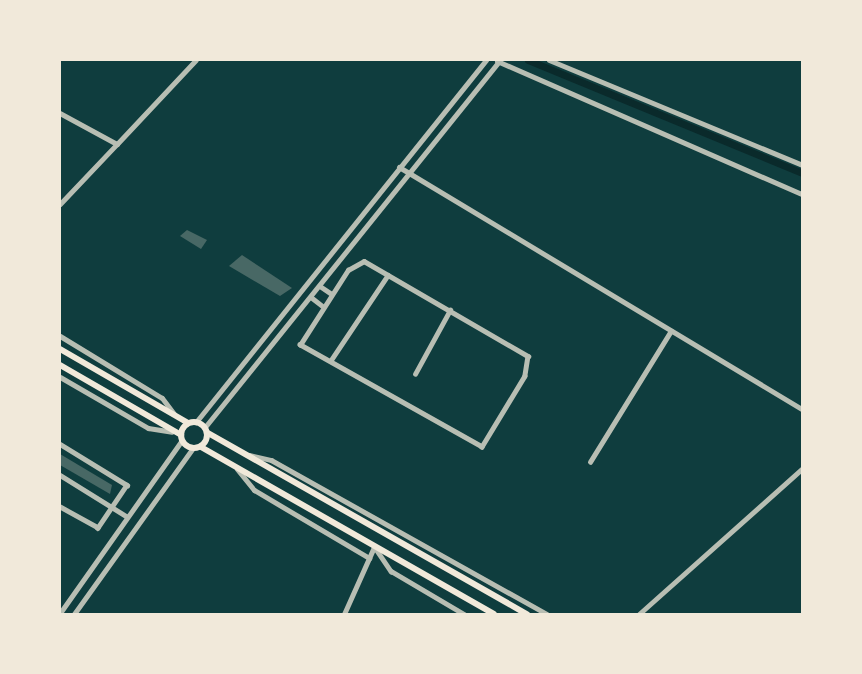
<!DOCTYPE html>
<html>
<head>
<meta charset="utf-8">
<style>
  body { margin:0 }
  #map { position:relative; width:862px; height:674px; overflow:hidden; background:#0f3d3e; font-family:"Public Sans",sans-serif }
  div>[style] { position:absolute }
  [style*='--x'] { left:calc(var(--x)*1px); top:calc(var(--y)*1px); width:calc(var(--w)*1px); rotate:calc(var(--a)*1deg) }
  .canal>* { height:7px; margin:-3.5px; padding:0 3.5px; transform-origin:3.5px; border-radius:3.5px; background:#0a2a2b }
  .building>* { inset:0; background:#486865 }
  .minor>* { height:4.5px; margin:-2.25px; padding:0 2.25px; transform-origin:2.25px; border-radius:2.25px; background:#b8beb3 }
  .tertiary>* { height:5px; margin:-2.5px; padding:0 2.5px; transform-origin:2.5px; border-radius:2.5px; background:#b8beb3 }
  .primary>* { height:6px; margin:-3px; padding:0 3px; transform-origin:3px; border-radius:3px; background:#f1e9da }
  .primary>.ring { margin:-3px; padding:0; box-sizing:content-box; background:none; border:6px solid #f1e9da; border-radius:50% }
  span { translate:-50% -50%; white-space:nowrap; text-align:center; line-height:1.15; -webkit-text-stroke:5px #f1e9da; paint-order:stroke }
  .frame { position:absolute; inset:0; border:61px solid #f1e9da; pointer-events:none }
</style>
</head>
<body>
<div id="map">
  <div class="canal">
    <i style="--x:528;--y:60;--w:296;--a:22.4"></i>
  </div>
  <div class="building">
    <i style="clip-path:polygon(187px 230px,207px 240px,201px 249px,180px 236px)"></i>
    <i style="clip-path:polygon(242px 255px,292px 288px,280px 296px,229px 266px)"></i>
    <i style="clip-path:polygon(60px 454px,112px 485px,110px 494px,60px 465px)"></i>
  </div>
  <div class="minor">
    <i style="--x:60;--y:113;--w:65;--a:28.5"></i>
    <i style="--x:117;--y:144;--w:115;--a:-46.8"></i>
    <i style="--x:60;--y:204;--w:83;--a:-46.5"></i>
    <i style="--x:364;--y:261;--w:190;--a:30.1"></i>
    <i style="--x:528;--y:356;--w:20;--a:99"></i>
    <i style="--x:525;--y:376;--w:83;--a:121.2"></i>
    <i style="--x:482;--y:447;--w:209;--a:-150.7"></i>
    <i style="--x:300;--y:345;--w:89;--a:-57.4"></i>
    <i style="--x:348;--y:270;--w:18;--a:-29"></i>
    <i style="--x:320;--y:286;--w:14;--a:34"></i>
    <i style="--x:311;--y:297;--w:16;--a:38"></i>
    <i style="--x:331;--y:360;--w:102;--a:-56.2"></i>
    <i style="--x:415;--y:374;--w:73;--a:-61.3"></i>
    <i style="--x:60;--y:444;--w:79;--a:31.5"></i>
    <i style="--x:127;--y:485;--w:52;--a:124"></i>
    <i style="--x:98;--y:528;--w:43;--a:-151.1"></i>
    <i style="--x:590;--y:462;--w:154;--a:-58.3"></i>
    <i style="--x:60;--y:475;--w:78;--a:31.8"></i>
    <i style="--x:376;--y:549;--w:27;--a:56"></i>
    <i style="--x:391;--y:571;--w:85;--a:30.5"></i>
  </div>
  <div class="tertiary">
    <i style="--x:549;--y:60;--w:274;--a:22.5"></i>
    <i style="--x:497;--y:61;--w:333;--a:23.6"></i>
    <i style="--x:399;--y:167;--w:470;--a:31"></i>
    <i style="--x:60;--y:336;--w:119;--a:31.3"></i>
    <i style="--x:162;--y:398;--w:20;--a:53"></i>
    <i style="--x:60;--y:377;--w:102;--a:30.1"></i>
    <i style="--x:148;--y:428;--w:24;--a:9"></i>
    <i style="--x:196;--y:422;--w:464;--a:-51.3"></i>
    <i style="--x:205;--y:427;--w:471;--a:-51.2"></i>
    <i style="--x:249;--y:455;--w:23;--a:13"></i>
    <i style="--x:271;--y:460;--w:316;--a:29.2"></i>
    <i style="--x:237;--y:469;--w:27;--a:51"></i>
    <i style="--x:254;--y:490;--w:134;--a:30.6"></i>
    <i style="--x:60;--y:613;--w:212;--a:-54.8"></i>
    <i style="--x:74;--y:614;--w:203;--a:-54.4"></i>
    <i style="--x:344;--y:614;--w:73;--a:-65.9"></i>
    <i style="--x:639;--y:614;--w:218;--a:-41.7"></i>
  </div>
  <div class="primary">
    <i style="--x:60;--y:349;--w:148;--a:30"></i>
    <i style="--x:60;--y:365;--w:140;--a:30"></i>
    <i class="ring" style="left:181px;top:422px;width:20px;height:20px"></i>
    <i style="--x:208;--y:433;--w:367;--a:29.6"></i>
    <i style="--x:201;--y:447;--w:337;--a:29.7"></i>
  </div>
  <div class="frame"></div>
</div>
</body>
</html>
